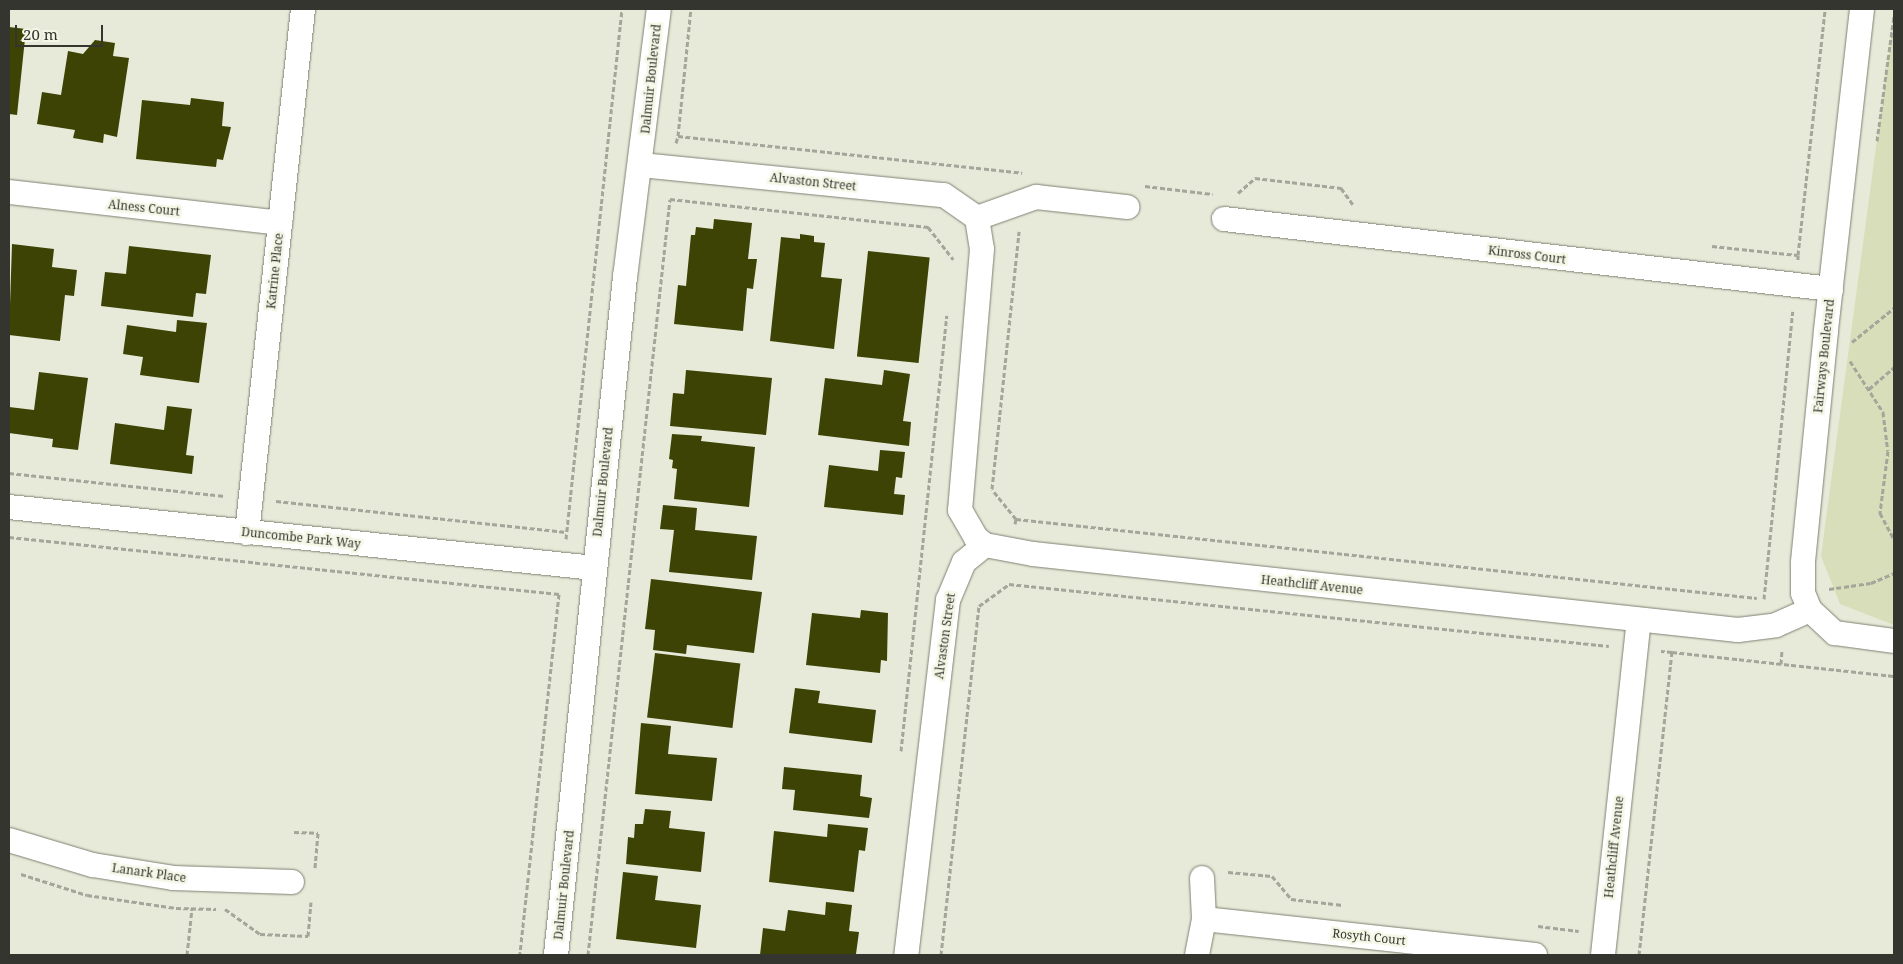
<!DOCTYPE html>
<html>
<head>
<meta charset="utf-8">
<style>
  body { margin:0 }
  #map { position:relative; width:1903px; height:964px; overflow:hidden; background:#e7ead9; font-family:"Noto Serif",serif }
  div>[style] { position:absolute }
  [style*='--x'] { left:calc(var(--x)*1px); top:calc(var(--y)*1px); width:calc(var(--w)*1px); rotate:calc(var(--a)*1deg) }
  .green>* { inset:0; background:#d8deba }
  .building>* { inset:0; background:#3d4305; transform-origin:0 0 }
  .path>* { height:3px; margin-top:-1.5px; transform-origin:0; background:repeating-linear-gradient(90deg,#a3a699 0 5px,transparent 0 7.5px) }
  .roads { filter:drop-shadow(0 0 1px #7e8172) drop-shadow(0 0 1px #7e8172) }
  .street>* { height:24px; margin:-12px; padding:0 12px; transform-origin:12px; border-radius:12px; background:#fff }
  span { translate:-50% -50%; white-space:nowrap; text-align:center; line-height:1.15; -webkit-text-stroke:5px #f4f7e6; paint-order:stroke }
  .street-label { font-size:12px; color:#34352f }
  .frame { position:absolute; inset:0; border:10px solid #34352f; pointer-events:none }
  .scale { position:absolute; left:15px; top:25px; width:88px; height:22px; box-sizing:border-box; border:2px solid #34352f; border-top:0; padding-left:6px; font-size:15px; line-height:18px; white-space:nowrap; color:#34352f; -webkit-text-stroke:4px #f4f7e6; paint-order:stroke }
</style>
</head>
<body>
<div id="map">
  <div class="green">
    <i style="clip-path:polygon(1894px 13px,1894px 625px,1840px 604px,1821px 556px)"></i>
  </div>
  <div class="building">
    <i style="clip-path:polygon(9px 27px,26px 29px,17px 115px,9px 114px)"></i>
    <i style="clip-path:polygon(95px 40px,115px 43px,113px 56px,129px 58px,117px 137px,104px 134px,103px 143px,73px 138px,75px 130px,37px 124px,42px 92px,61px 95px,68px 51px,83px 54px)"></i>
    <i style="clip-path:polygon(191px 98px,224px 102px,222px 126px,231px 127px,223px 160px,217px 159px,216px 167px,136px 159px,142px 100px,190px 105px)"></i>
    <i style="clip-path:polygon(714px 219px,752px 223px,748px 259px,757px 259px,753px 289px,747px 288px,743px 331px,674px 324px,678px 285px,686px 286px,691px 235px,695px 235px,696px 227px,713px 229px)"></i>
    <i style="clip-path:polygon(800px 234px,814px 236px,814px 242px,825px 243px,821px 277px,842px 279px,834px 349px,770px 341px,781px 237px,800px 239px)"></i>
    <i style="clip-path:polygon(12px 244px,54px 249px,52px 267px,77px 270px,74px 296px,65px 295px,60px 341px,9px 335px)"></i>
    <i style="clip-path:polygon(129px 246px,211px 255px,206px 294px,196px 293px,193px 317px,101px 306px,105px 272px,126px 274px)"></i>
    <i style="left:868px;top:251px;width:62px;height:106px;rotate:6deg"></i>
    <i style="clip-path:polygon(177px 320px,207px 323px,199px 383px,140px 375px,143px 357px,123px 354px,127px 325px,176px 332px)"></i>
    <i style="clip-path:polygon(686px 370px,772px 378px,766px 435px,670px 426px,673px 393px,684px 394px)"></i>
    <i style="clip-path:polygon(884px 370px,910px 374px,903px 421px,911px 422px,909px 446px,818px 435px,825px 378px,882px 385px)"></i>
    <i style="clip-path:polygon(39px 372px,88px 378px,78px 450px,52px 447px,53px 439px,9px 433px,9px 407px,34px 410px)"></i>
    <i style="clip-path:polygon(167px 406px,192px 409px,186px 455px,194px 456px,192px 474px,110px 464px,115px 423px,164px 430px)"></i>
    <i style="clip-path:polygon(672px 434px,702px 436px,701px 441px,755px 447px,749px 507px,674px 499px,677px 469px,672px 468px,673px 460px,669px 459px)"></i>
    <i style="clip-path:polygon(880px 450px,905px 452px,902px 478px,896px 477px,894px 494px,905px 495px,903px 515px,824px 507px,829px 465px,878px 471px)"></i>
    <i style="clip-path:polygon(663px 505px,697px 508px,695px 530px,757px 536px,752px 580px,669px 572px,674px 530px,660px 529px)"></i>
    <i style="clip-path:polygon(651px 579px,762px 592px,754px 653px,687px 645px,686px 654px,653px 650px,655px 630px,645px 629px)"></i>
    <i style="clip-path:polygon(861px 610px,888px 613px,887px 661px,881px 660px,880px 673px,806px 665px,812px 613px,860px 618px)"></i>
    <i style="left:655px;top:653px;width:86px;height:65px;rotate:7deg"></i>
    <i style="clip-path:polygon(795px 688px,820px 691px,818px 703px,876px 710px,872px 743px,789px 733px)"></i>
    <i style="clip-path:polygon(641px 723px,671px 726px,668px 754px,717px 758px,712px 801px,635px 794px)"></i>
    <i style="clip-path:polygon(784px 767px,862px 775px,860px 796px,872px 798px,869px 818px,793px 810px,795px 790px,782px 789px)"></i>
    <i style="clip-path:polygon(645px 809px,671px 811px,669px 828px,705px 832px,701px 872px,626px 864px,628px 837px,634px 838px,635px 824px,643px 824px)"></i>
    <i style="clip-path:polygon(828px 824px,868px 828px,865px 851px,859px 850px,854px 892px,769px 882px,774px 831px,827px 837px)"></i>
    <i style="clip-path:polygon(623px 872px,658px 876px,655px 900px,701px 905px,696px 948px,616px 939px)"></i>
    <i style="clip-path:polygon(826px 902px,852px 905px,849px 931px,859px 932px,856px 954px,760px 955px,763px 928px,785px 931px,788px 910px,825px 915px)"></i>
  </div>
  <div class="path">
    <i style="--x:678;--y:136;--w:128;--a:-84.2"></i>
    <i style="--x:1877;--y:141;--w:127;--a:-82.3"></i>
    <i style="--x:676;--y:143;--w:7;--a:-74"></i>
    <i style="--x:678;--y:136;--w:346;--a:6.1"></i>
    <i style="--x:1145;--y:186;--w:68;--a:6.7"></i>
    <i style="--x:1238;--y:193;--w:23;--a:-41"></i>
    <i style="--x:1255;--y:178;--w:87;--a:6.6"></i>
    <i style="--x:1341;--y:188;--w:22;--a:54"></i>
    <i style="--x:1712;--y:246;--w:86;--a:6"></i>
    <i style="--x:1798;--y:255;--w:5;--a:90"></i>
    <i style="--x:1798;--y:255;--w:247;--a:-83.7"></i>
    <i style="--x:1852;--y:342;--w:54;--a:-39"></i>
    <i style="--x:1850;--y:361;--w:61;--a:57.1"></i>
    <i style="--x:1883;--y:412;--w:39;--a:83"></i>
    <i style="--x:1888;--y:451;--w:63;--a:97.4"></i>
    <i style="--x:1880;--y:513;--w:30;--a:62"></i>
    <i style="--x:1869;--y:389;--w:33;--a:-41"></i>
    <i style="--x:9;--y:473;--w:217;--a:6.1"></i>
    <i style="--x:276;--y:501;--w:292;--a:6.1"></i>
    <i style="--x:1016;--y:519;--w:38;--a:-129"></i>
    <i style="--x:992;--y:489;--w:259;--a:-84"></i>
    <i style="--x:1015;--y:524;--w:5;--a:-79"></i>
    <i style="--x:1016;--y:519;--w:745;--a:6.09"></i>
    <i style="--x:9;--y:537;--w:553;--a:5.92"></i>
    <i style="--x:559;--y:594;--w:363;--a:96.2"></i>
    <i style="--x:566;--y:539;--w:533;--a:-83.97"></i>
    <i style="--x:1829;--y:589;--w:42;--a:-8.1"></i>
    <i style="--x:1871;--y:583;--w:25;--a:-23"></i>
    <i style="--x:1764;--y:599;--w:289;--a:-84.3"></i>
    <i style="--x:1672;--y:652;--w:223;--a:6.2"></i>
    <i style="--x:1781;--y:664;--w:14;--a:-86"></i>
    <i style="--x:901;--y:751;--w:438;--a:-84"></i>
    <i style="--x:294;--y:832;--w:24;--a:2"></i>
    <i style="--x:318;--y:833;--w:35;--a:95"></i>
    <i style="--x:1228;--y:872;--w:44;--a:5.2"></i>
    <i style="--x:1272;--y:876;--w:30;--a:50"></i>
    <i style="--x:1291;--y:899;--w:52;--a:6.6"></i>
    <i style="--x:21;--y:874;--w:69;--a:17.7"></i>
    <i style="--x:87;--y:895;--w:90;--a:8.3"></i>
    <i style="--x:176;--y:908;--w:40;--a:1.4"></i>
    <i style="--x:225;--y:909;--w:43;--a:35.5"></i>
    <i style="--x:260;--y:934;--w:48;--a:2.4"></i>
    <i style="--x:308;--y:936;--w:34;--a:-85"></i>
    <i style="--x:1538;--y:926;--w:41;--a:7"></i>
    <i style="--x:187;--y:955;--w:47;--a:-83.9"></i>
    <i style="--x:588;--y:955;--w:760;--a:-83.81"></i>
    <i style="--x:670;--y:199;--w:260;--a:6.2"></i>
    <i style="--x:928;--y:227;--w:41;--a:52"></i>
    <i style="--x:941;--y:955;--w:351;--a:-83.8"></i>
    <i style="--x:979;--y:606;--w:37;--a:-36"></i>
    <i style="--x:1009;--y:584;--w:603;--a:5.9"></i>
    <i style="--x:1639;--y:955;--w:305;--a:-83.8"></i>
    <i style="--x:1672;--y:652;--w:11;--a:-175"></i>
  </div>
  <div class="roads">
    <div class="street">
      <i style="--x:1862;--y:9;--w:324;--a:96.4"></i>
      <i style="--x:1826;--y:331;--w:233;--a:95.7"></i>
      <i style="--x:1803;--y:563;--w:30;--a:90"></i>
      <i style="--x:1803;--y:593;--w:18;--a:68"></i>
      <i style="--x:1810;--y:610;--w:34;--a:43"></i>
      <i style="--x:1835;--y:633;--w:60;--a:7.7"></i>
      <i style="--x:641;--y:165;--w:304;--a:5.7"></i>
      <i style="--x:944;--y:195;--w:40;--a:34.9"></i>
      <i style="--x:977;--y:218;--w:31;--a:81"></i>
      <i style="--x:982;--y:249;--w:262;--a:94.8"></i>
      <i style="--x:960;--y:510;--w:32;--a:60"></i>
      <i style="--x:976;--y:538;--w:11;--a:38"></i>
      <i style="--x:985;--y:545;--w:27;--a:141"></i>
      <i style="--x:964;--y:562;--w:41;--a:112.8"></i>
      <i style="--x:948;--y:600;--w:357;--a:96.7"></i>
      <i style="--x:9;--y:192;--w:273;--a:6.5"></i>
      <i style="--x:977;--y:218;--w:63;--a:-19.6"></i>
      <i style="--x:1036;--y:197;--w:92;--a:6.3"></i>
      <i style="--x:1224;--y:219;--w:611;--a:6.58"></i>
      <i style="--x:9;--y:507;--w:588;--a:5.95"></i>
      <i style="--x:247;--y:533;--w:527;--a:-83.9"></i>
      <i style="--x:985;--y:545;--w:49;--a:10.6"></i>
      <i style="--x:1033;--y:554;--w:709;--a:6.15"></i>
      <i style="--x:1738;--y:630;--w:38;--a:-7"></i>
      <i style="--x:1776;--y:625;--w:37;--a:-24"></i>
      <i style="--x:9;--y:840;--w:88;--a:16.6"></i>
      <i style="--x:93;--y:865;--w:81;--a:9.2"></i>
      <i style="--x:173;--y:878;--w:119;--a:1.9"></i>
      <i style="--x:1204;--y:919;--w:333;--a:6.2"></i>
      <i style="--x:556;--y:955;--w:682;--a:-84.19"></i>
      <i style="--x:625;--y:277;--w:270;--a:-82.8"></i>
      <i style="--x:1197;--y:955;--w:37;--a:-79"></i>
      <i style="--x:1204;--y:919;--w:41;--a:-92.8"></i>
      <i style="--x:1603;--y:955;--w:337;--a:-83.9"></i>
    </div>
  </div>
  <div class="street-label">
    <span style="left:651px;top:79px;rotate:-84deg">Dalmuir Boulevard</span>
    <span style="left:813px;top:182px;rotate:6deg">Alvaston Street</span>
    <span style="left:144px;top:208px;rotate:6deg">Alness Court</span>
    <span style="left:1527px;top:255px;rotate:7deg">Kinross Court</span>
    <span style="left:275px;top:271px;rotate:-84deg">Katrine Place</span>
    <span style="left:1824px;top:356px;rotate:-84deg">Fairways Boulevard</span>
    <span style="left:603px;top:482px;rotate:-84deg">Dalmuir Boulevard</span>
    <span style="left:301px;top:538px;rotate:6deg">Duncombe Park Way</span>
    <span style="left:1312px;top:585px;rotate:6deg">Heathcliff Avenue</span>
    <span style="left:945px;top:636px;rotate:-82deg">Alvaston Street</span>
    <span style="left:1614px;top:847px;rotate:-84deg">Heathcliff Avenue</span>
    <span style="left:149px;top:873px;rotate:8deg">Lanark Place</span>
    <span style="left:564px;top:885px;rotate:-84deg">Dalmuir Boulevard</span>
    <span style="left:1369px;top:937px;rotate:6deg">Rosyth Court</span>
  </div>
  <div class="frame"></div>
  <div class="scale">20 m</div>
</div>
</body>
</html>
